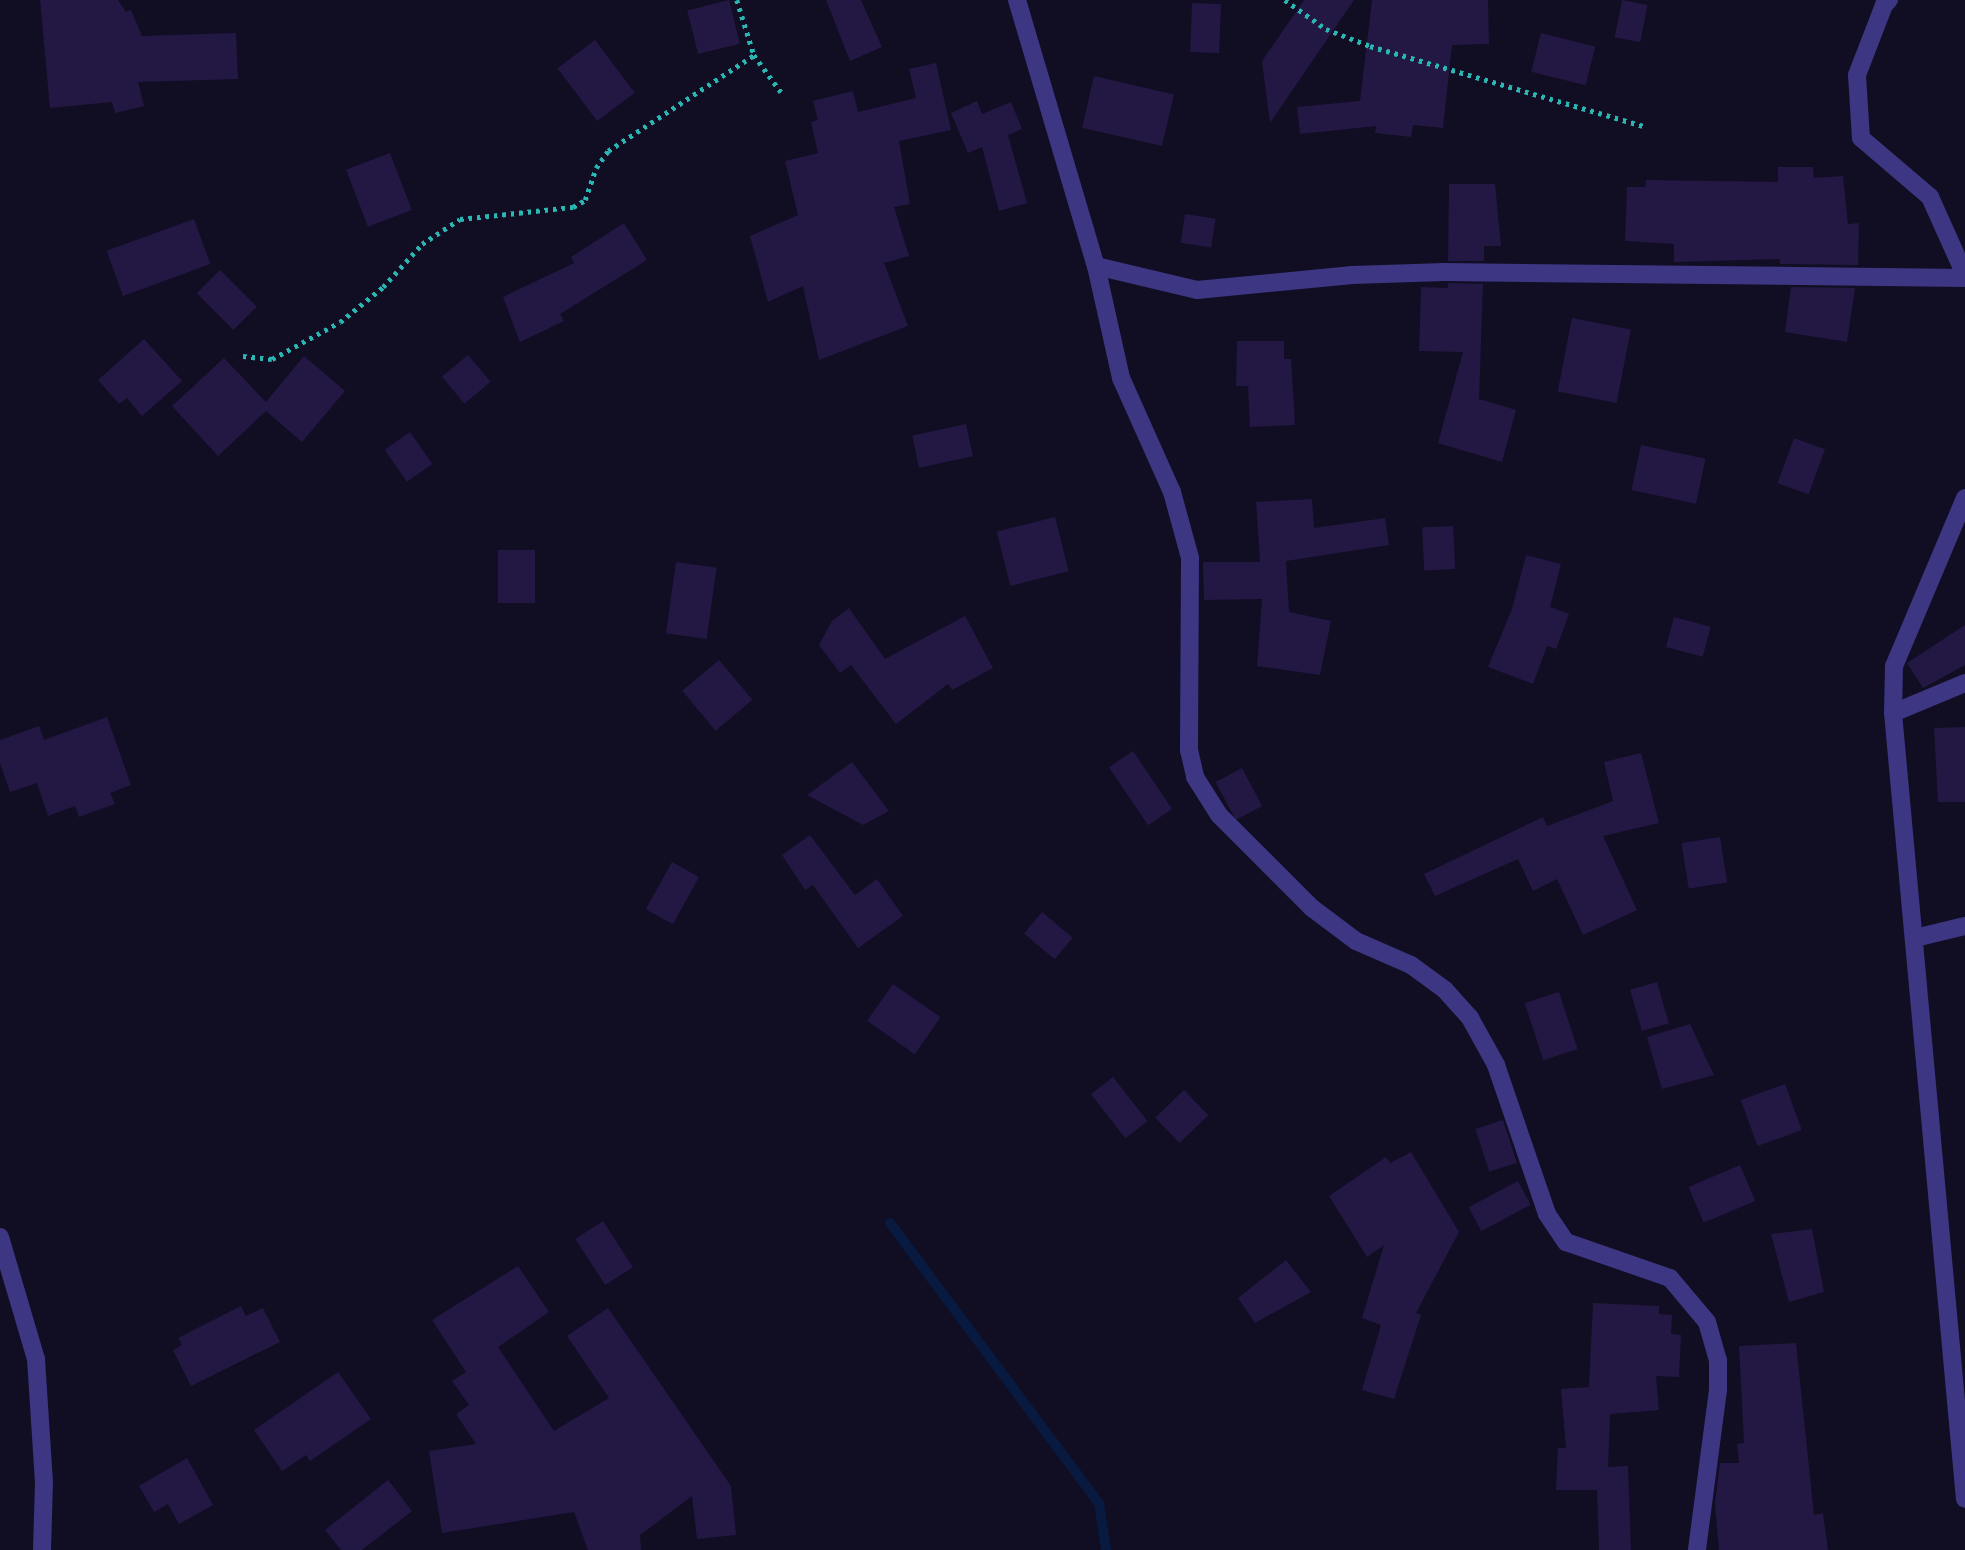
<!DOCTYPE html>
<html>
<head>
<meta charset="utf-8">
<style>
  body { margin:0 }
  #map { position:relative; width:1965px; height:1550px; overflow:hidden; background:#110d22; font-family:"Work Sans",sans-serif }
  div>[style] { position:absolute }
  [style*='--x'] { left:calc(var(--x)*1px); top:calc(var(--y)*1px); width:calc(var(--w)*1px); rotate:calc(var(--a)*1deg) }
  .stream>* { height:10px; margin:-5px; padding:0 5px; transform-origin:5px; border-radius:5px; background:#081a40 }
  .building>* { inset:0; background:#231844; transform-origin:0 0 }
  .path>* { height:4.5px; margin-top:-2.25px; transform-origin:0; background:repeating-linear-gradient(90deg,#2ab7b4 0 3.5px,transparent 0 8.5px) }
  .street>* { height:18px; margin:-9px; padding:0 9px; transform-origin:9px; border-radius:9px; background:#3c3683 }
  span { translate:-50% -50%; white-space:nowrap; text-align:center; line-height:1.15; -webkit-text-stroke:5px #110d22; paint-order:stroke }
</style>
</head>
<body>
<div id="map">
  <div class="stream">
    <i style="--x:890;--y:1223;--w:349;--a:53.3"></i>
    <i style="--x:1099;--y:1503;--w:48;--a:81.5"></i>
  </div>
  <div class="building">
    <i style="clip-path:polygon(40px 0,118px 0,126px 12px,131px 10px,142px 36px,236px 33px,238px 79px,138px 82px,144px 106px,115px 113px,112px 102px,50px 108px)"></i>
    <i style="left:729px;top:0;width:45px;height:43px;rotate:76deg"></i>
    <i style="clip-path:polygon(826px 0,861px 0,882px 47px,850px 61px)"></i>
    <i style="clip-path:polygon(1304px 0,1354px 0,1270px 123px,1262px 61px)"></i>
    <i style="clip-path:polygon(1372px 0,1488px 0,1489px 44px,1452px 45px,1443px 128px,1413px 125px,1411px 137px,1375px 133px,1376px 126px,1300px 134px,1297px 107px,1360px 101px)"></i>
    <i style="left:1622px;top:0;width:26px;height:38px;rotate:11deg"></i>
    <i style="left:1192px;top:3px;width:29px;height:49px;rotate:2deg"></i>
    <i style="left:1541px;top:33px;width:56px;height:40px;rotate:14deg"></i>
    <i style="left:595px;top:40px;width:66px;height:47px;rotate:53deg"></i>
    <i style="clip-path:polygon(936px 63px,951px 130px,899px 141px,910px 204px,894px 207px,909px 256px,884px 263px,908px 326px,819px 360px,803px 286px,768px 302px,750px 236px,798px 215px,785px 161px,818px 153px,811px 122px,818px 120px,813px 101px,853px 91px,858px 112px,916px 98px,909px 69px)"></i>
    <i style="left:1094px;top:76px;width:82px;height:53px;rotate:13deg"></i>
    <i style="clip-path:polygon(977px 101px,982px 114px,1011px 102px,1022px 129px,1008px 135px,1027px 203px,999px 211px,982px 147px,968px 153px,951px 113px)"></i>
    <i style="left:390px;top:153px;width:61px;height:47px;rotate:69deg"></i>
    <i style="clip-path:polygon(1778px 167px,1813px 167px,1814px 178px,1843px 176px,1848px 224px,1859px 223px,1858px 265px,1780px 264px,1780px 259px,1674px 262px,1674px 244px,1625px 241px,1627px 187px,1645px 187px,1646px 180px,1778px 182px)"></i>
    <i style="clip-path:polygon(1449px 184px,1495px 184px,1501px 246px,1484px 246px,1484px 261px,1448px 261px)"></i>
    <i style="left:1185px;top:214px;width:31px;height:29px;rotate:9deg"></i>
    <i style="left:194px;top:219px;width:48px;height:93px;rotate:70deg"></i>
    <i style="clip-path:polygon(624px 223px,647px 260px,560px 314px,564px 321px,520px 342px,503px 297px,574px 263px,571px 257px)"></i>
    <i style="left:220px;top:270px;width:52px;height:33px;rotate:45deg"></i>
    <i style="clip-path:polygon(1448px 283px,1483px 284px,1479px 399px,1516px 410px,1502px 462px,1438px 443px,1463px 352px,1419px 351px,1421px 287px,1448px 288px)"></i>
    <i style="clip-path:polygon(1791px 287px,1855px 288px,1847px 342px,1785px 332px)"></i>
    <i style="left:1572px;top:318px;width:60px;height:75px;rotate:11deg"></i>
    <i style="clip-path:polygon(144px 339px,182px 381px,142px 416px,127px 398px,119px 404px,98px 380px)"></i>
    <i style="clip-path:polygon(1237px 341px,1284px 341px,1284px 359px,1291px 359px,1295px 425px,1250px 427px,1248px 386px,1236px 386px)"></i>
    <i style="left:468px;top:355px;width:35px;height:34px;rotate:50deg"></i>
    <i style="clip-path:polygon(304px 356px,345px 391px,302px 442px,266px 411px,218px 456px,172px 406px,224px 358px,266px 402px)"></i>
    <i style="left:966px;top:424px;width:33px;height:55px;rotate:78deg"></i>
    <i style="left:410px;top:432px;width:39px;height:31px;rotate:55deg"></i>
    <i style="left:1794px;top:438px;width:33px;height:48px;rotate:20deg"></i>
    <i style="left:1641px;top:445px;width:66px;height:46px;rotate:12deg"></i>
    <i style="clip-path:polygon(1312px 499px,1314px 528px,1385px 518px,1389px 545px,1286px 561px,1289px 612px,1331px 621px,1320px 675px,1257px 666px,1262px 599px,1204px 600px,1203px 562px,1260px 562px,1256px 502px)"></i>
    <i style="left:1055px;top:517px;width:56px;height:60px;rotate:76deg"></i>
    <i style="left:1453px;top:526px;width:43px;height:31px;rotate:87deg"></i>
    <i style="left:498px;top:550px;width:37px;height:53px"></i>
    <i style="clip-path:polygon(1526px 555px,1561px 564px,1550px 607px,1569px 614px,1556px 649px,1547px 646px,1533px 684px,1488px 667px,1512px 609px)"></i>
    <i style="left:676px;top:562px;width:41px;height:72px;rotate:8deg"></i>
    <i style="clip-path:polygon(849px 608px,885px 659px,965px 616px,993px 668px,952px 690px,948px 684px,896px 724px,851px 665px,840px 673px,819px 645px,832px 621px)"></i>
    <i style="left:1674px;top:617px;width:38px;height:31px;rotate:15deg"></i>
    <i style="clip-path:polygon(1965px 625px,1965px 665px,1923px 688px,1907px 663px)"></i>
    <i style="left:719px;top:660px;width:52px;height:48px;rotate:50deg"></i>
    <i style="clip-path:polygon(107px 717px,131px 785px,110px 793px,115px 804px,79px 817px,75px 806px,48px 816px,37px 783px,10px 792px,0 763px,0 740px,39px 726px,44px 740px)"></i>
    <i style="clip-path:polygon(1965px 727px,1965px 802px,1938px 802px,1934px 728px)"></i>
    <i style="left:1133px;top:751px;width:70px;height:29px;rotate:56deg"></i>
    <i style="clip-path:polygon(1641px 753px,1659px 823px,1603px 836px,1637px 910px,1583px 935px,1557px 879px,1533px 891px,1518px 859px,1435px 896px,1424px 874px,1543px 817px,1547px 826px,1613px 801px,1604px 762px)"></i>
    <i style="clip-path:polygon(852px 762px,889px 811px,863px 825px,807px 795px)"></i>
    <i style="left:1242px;top:768px;width:43px;height:30px;rotate:62deg"></i>
    <i style="clip-path:polygon(810px 835px,855px 895px,877px 879px,903px 916px,858px 948px,813px 885px,805px 890px,782px 855px)"></i>
    <i style="left:1720px;top:837px;width:46px;height:39px;rotate:81deg"></i>
    <i style="left:672px;top:862px;width:31px;height:54px;rotate:29deg"></i>
    <i style="left:1042px;top:912px;width:40px;height:28px;rotate:40deg"></i>
    <i style="left:1657px;top:982px;width:43px;height:28px;rotate:74deg"></i>
    <i style="left:893px;top:984px;width:58px;height:45px;rotate:35deg"></i>
    <i style="left:1559px;top:992px;width:60px;height:36px;rotate:72deg"></i>
    <i style="clip-path:polygon(1690px 1024px,1714px 1075px,1662px 1089px,1647px 1037px)"></i>
    <i style="left:1113px;top:1077px;width:56px;height:28px;rotate:52deg"></i>
    <i style="left:1785px;top:1084px;width:49px;height:47px;rotate:70deg"></i>
    <i style="left:1184px;top:1090px;width:35px;height:40px;rotate:46deg"></i>
    <i style="left:1503px;top:1120px;width:45px;height:29px;rotate:72deg"></i>
    <i style="clip-path:polygon(1411px 1152px,1459px 1232px,1416px 1313px,1421px 1315px,1394px 1399px,1362px 1390px,1381px 1325px,1362px 1318px,1384px 1245px,1367px 1257px,1329px 1196px,1386px 1157px,1390px 1163px)"></i>
    <i style="left:1740px;top:1165px;width:39px;height:56px;rotate:67deg"></i>
    <i style="left:1518px;top:1181px;width:27px;height:56px;rotate:62deg"></i>
    <i style="left:603px;top:1221px;width:55px;height:33px;rotate:57deg"></i>
    <i style="clip-path:polygon(1812px 1229px,1824px 1292px,1789px 1302px,1771px 1234px)"></i>
    <i style="clip-path:polygon(1286px 1260px,1311px 1292px,1255px 1323px,1238px 1298px)"></i>
    <i style="clip-path:polygon(518px 1266px,549px 1312px,498px 1347px,554px 1431px,609px 1398px,567px 1336px,608px 1308px,731px 1486px,736px 1535px,697px 1539px,692px 1496px,640px 1535px,641px 1550px,588px 1550px,574px 1512px,442px 1533px,429px 1451px,476px 1444px,456px 1414px,469px 1405px,452px 1381px,466px 1372px,432px 1320px)"></i>
    <i style="clip-path:polygon(1593px 1303px,1659px 1306px,1659px 1314px,1672px 1315px,1671px 1334px,1681px 1335px,1679px 1377px,1656px 1376px,1659px 1410px,1610px 1414px,1608px 1467px,1628px 1466px,1631px 1550px,1599px 1550px,1597px 1490px,1556px 1490px,1558px 1448px,1566px 1448px,1561px 1389px,1589px 1387px)"></i>
    <i style="clip-path:polygon(241px 1306px,246px 1316px,263px 1308px,280px 1342px,191px 1386px,173px 1350px,182px 1345px,178px 1338px)"></i>
    <i style="clip-path:polygon(1796px 1343px,1814px 1515px,1823px 1513px,1828px 1550px,1719px 1550px,1715px 1504px,1720px 1463px,1739px 1463px,1737px 1444px,1744px 1443px,1739px 1346px)"></i>
    <i style="clip-path:polygon(338px 1372px,371px 1419px,310px 1461px,306px 1455px,282px 1471px,254px 1430px)"></i>
    <i style="clip-path:polygon(187px 1458px,213px 1505px,179px 1524px,168px 1504px,154px 1512px,139px 1486px)"></i>
    <i style="clip-path:polygon(388px 1480px,412px 1511px,362px 1550px,341px 1550px,325px 1530px)"></i>
  </div>
  <div class="path">
    <i style="--x:737;--y:0;--w:58;--a:72.8"></i>
    <i style="--x:754;--y:55;--w:46;--a:53.9"></i>
    <i style="--x:1285;--y:0;--w:50;--a:35.3"></i>
    <i style="--x:1326;--y:29;--w:47;--a:21.1"></i>
    <i style="--x:1370;--y:46;--w:285;--a:16.3"></i>
    <i style="--x:243;--y:356;--w:29;--a:6"></i>
    <i style="--x:272;--y:359;--w:77;--a:-28.6"></i>
    <i style="--x:340;--y:322;--w:55;--a:-39.1"></i>
    <i style="--x:383;--y:287;--w:58;--a:-47.8"></i>
    <i style="--x:422;--y:244;--w:45;--a:-33.3"></i>
    <i style="--x:460;--y:219;--w:114;--a:-6.1"></i>
    <i style="--x:573;--y:207;--w:14;--a:-30"></i>
    <i style="--x:585;--y:200;--w:34;--a:-71"></i>
    <i style="--x:596;--y:168;--w:21;--a:-55"></i>
    <i style="--x:608;--y:151;--w:175;--a:-33.3"></i>
  </div>
  <div class="street">
    <i style="--x:1017;--y:0;--w:277;--a:73.5"></i>
    <i style="--x:1096;--y:266;--w:115;--a:77.4"></i>
    <i style="--x:1121;--y:378;--w:125;--a:65.9"></i>
    <i style="--x:1172;--y:492;--w:68;--a:74.7"></i>
    <i style="--x:1190;--y:558;--w:192;--a:90.3"></i>
    <i style="--x:1189;--y:750;--w:28;--a:77"></i>
    <i style="--x:1195;--y:777;--w:45;--a:57.7"></i>
    <i style="--x:1219;--y:815;--w:132;--a:45"></i>
    <i style="--x:1312;--y:908;--w:55;--a:36.9"></i>
    <i style="--x:1356;--y:941;--w:60;--a:23.6"></i>
    <i style="--x:1411;--y:965;--w:42;--a:36.3"></i>
    <i style="--x:1445;--y:990;--w:38;--a:48"></i>
    <i style="--x:1470;--y:1018;--w:54;--a:61"></i>
    <i style="--x:1496;--y:1065;--w:157;--a:71.1"></i>
    <i style="--x:1547;--y:1214;--w:34;--a:56"></i>
    <i style="--x:1566;--y:1242;--w:110;--a:19.1"></i>
    <i style="--x:1670;--y:1278;--w:57;--a:49.9"></i>
    <i style="--x:1707;--y:1322;--w:40;--a:74"></i>
    <i style="--x:1718;--y:1360;--w:30;--a:90"></i>
    <i style="--x:1718;--y:1390;--w:161;--a:97.5"></i>
    <i style="--x:1889;--y:0;--w:7;--a:135"></i>
    <i style="--x:1884;--y:5;--w:75;--a:111.1"></i>
    <i style="--x:1857;--y:75;--w:63;--a:86.4"></i>
    <i style="--x:1861;--y:138;--w:91;--a:40.5"></i>
    <i style="--x:1930;--y:197;--w:85;--a:65.8"></i>
    <i style="--x:1096;--y:266;--w:104;--a:13.4"></i>
    <i style="--x:1197;--y:290;--w:156;--a:-5.5"></i>
    <i style="--x:1352;--y:275;--w:92;--a:-1.9"></i>
    <i style="--x:1444;--y:272;--w:521;--a:0.66"></i>
    <i style="--x:1965;--y:498;--w:182;--a:112.9"></i>
    <i style="--x:1894;--y:666;--w:47;--a:91.2"></i>
    <i style="--x:1893;--y:713;--w:789;--a:84.77"></i>
    <i style="--x:1893;--y:713;--w:78;--a:-22.6"></i>
    <i style="--x:1915;--y:938;--w:51;--a:-13.5"></i>
    <i style="--x:0;--y:1237;--w:127;--a:73.6"></i>
    <i style="--x:36;--y:1359;--w:123;--a:86.3"></i>
    <i style="--x:44;--y:1482;--w:68;--a:91.7"></i>
  </div>
</div>
</body>
</html>
